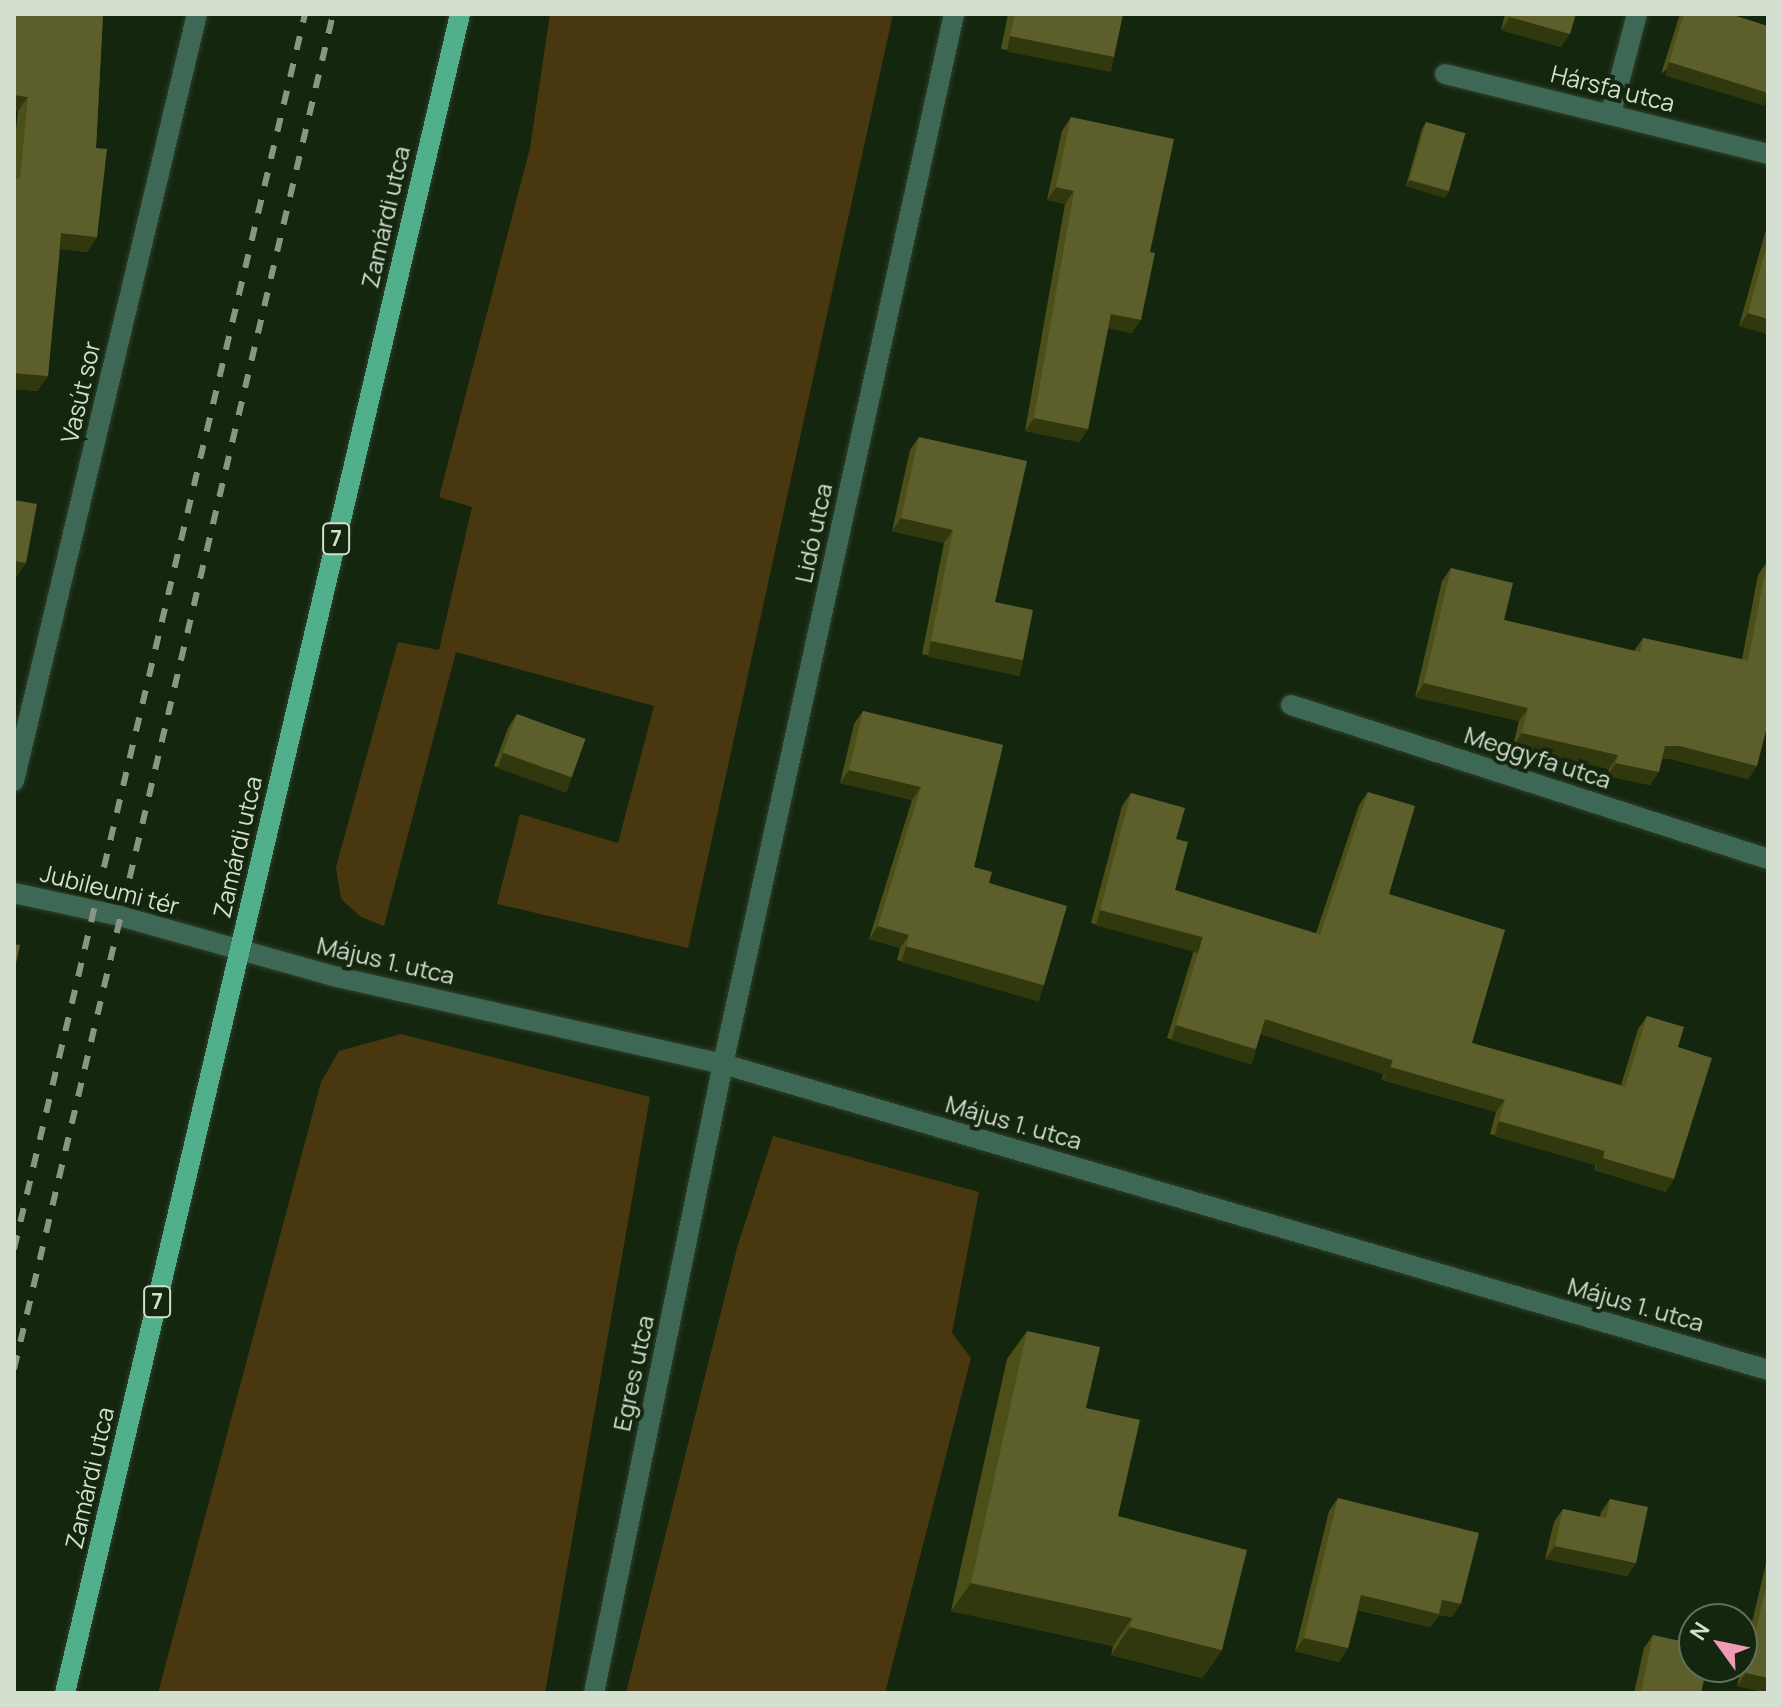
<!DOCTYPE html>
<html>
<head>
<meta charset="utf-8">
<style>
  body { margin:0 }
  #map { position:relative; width:1782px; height:1707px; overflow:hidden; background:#15260f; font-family:Manrope,sans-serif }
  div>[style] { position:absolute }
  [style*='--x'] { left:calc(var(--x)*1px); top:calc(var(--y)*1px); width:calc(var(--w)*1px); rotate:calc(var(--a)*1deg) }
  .green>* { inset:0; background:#493710 }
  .roads { filter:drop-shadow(0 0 2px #30402a) drop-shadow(0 0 2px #30402a) }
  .minor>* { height:20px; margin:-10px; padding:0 10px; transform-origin:10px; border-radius:10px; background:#3d6856 }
  .primary>* { height:20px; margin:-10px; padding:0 10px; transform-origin:10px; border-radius:10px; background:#51af8b }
  .rail>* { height:6px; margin-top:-3px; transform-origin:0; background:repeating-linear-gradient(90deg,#899684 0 14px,transparent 0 28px) }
  .wall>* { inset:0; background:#4d4f19 }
  .shaded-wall>* { inset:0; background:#31380d; transform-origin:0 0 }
  .building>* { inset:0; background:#5c5e2c; transform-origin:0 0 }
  span { translate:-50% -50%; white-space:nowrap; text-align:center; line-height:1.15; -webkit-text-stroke:8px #15260f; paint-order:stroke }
  .shield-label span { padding:2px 6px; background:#15260f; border:2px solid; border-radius:6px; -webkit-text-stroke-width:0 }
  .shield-label { font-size:22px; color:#d4dfd0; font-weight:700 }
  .street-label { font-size:24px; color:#d4dfd0 }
  .frame { position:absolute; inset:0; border:16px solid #d4dfd0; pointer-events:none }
  .north { position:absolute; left:1678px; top:1603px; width:80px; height:80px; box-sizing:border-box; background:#15260f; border:2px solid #61705c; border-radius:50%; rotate:303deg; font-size:22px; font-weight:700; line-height:32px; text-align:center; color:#d4dfd0 }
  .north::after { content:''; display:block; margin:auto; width:28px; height:36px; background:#f19ab3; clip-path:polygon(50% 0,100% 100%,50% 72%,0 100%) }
</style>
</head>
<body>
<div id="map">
  <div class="green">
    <i style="clip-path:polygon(550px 14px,893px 14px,688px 948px,497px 904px,520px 814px,618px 843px,654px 706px,456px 652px,384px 926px,361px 917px,341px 899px,336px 867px,398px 642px,439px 650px,472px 507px,439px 497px,530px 148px)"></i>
    <i style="clip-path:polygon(401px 1034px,650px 1097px,545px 1693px,158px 1693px,321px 1082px,339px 1051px)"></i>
    <i style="clip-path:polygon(773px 1136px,979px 1192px,952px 1333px,971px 1358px,885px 1693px,626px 1693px,737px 1248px)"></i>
  </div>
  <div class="roads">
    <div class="minor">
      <i style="--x:1445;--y:74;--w:333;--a:13.9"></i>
      <i style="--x:1611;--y:113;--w:102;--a:-75.3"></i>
      <i style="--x:1291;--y:705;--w:501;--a:17.89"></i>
      <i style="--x:14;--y:781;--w:789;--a:-76.58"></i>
      <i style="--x:14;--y:893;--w:108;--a:12.2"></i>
      <i style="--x:120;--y:916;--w:225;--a:15.7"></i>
      <i style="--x:337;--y:977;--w:396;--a:12.7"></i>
      <i style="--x:723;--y:1064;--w:1089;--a:16.32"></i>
      <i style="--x:594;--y:1693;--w:642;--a:-78.41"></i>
      <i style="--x:723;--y:1064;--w:1075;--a:-77.59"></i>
    </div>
    <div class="primary">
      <i style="--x:65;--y:1693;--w:1725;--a:-76.76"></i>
    </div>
  </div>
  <div class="rail">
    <i style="--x:14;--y:1249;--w:1269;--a:-76.74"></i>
    <i style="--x:14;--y:1369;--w:1392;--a:-76.75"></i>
  </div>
  <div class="wall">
    <i style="clip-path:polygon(18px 14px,103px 14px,96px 148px,97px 237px,87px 252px,60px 249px,48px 376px,37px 391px,14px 389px,14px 147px,18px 111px)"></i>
    <i style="clip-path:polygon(1008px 14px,1123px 14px,1105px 70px,1001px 49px)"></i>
    <i style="clip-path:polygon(1505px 14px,1576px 14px,1561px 47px,1501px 30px)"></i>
    <i style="clip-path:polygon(1680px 14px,1730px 14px,1661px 74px)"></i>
    <i style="clip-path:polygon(1071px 117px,1132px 333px,1108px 328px,1088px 429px,1079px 442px,1025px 431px,1065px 204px,1047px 200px,1062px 131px)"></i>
    <i style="clip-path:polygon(1426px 122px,1449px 191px,1445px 198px,1406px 186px,1422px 129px)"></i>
    <i style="clip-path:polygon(1768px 229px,1768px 334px,1739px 326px,1765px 233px)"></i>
    <i style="clip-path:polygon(919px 437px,995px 602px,1023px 660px,1014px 673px,922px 654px,944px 543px,892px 531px,910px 450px)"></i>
    <i style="clip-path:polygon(1767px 562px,1757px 766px,1748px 779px,1671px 759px,1662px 759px,1650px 785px,1607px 776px,1609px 769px,1513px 746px,1519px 721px,1415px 697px,1442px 581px,1451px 568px,1504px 620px,1634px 651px,1643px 638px,1742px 659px,1758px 575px)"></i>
    <i style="clip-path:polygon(863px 711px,1003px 745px,974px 867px,989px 883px,1044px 985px,1035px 998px,897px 960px,900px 948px,869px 939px,912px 800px,840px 783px,854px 724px)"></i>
    <i style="clip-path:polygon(517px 714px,563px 791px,494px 766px,508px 728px)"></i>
    <i style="clip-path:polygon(1368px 792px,1389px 894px,1472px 1043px,1621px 1085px,1638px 1029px,1647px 1016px,1678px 1047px,1666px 1192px,1594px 1170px,1596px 1164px,1490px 1134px,1496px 1112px,1382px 1080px,1384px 1073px,1261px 1033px,1247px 1062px,1167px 1038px,1194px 950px,1091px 923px,1122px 806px,1131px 793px,1176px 839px,1175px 890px,1316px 933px,1359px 805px)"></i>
    <i style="clip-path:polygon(1027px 1331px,1086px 1408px,1118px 1516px,1222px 1650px,1202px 1678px,1111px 1655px,1113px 1646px,951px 1611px,1007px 1359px)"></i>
    <i style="clip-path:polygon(1338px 1498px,1452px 1617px,1439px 1615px,1430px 1627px,1358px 1610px,1348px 1648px,1339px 1662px,1295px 1651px,1329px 1511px)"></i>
    <i style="clip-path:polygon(1610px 1499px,1636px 1563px,1627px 1576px,1545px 1559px,1554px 1522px,1563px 1509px,1600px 1517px,1601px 1512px)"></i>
    <i style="clip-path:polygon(1768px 1555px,1768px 1693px,1737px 1686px)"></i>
    <i style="clip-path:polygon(1653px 1635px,1701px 1693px,1634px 1693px,1644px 1648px)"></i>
  </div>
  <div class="shaded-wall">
    <i style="clip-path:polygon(1510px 17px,1570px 34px,1561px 47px,1501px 30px)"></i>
    <i style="left:1010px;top:36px;width:106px;height:16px;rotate:11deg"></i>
    <i style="left:1669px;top:62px;width:104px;height:14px;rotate:17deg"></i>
    <i style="clip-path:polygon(14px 95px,28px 97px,18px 111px,14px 111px)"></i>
    <i style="clip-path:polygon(1410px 180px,1449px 191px,1445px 198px,1406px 186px)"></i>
    <i style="clip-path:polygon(1056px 187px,1074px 191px,1065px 204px,1047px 200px)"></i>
    <i style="clip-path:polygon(61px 233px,97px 237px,87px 252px,51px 248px)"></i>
    <i style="clip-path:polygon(1748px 313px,1768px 319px,1768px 334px,1739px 326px)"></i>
    <i style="clip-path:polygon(1111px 314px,1141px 320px,1132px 333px,1102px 327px)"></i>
    <i style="clip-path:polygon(14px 373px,48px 376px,37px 391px,14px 389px)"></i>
    <i style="clip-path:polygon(1034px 418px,1088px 429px,1079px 442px,1025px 431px)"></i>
    <i style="clip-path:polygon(901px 518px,953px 530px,944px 543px,892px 531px)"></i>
    <i style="clip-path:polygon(14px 561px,26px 563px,16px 578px,14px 578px)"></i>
    <i style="left:931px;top:641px;width:94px;height:16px;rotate:12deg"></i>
    <i style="clip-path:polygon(1424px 683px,1528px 708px,1519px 721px,1415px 697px)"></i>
    <i style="clip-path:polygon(1522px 733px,1618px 755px,1609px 769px,1513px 746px)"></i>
    <i style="clip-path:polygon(1665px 746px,1680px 746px,1757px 766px,1748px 779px,1671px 759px,1656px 759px)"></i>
    <i style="left:503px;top:753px;width:73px;height:16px;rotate:20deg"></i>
    <i style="clip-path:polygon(1616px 763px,1659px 772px,1650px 785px,1607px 776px)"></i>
    <i style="clip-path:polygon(849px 770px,921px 787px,912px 800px,840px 783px)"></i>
    <i style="left:1100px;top:910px;width:106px;height:16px;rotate:15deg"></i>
    <i style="clip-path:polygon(878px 926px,909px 935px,900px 948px,869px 939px)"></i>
    <i style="left:906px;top:946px;width:143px;height:17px;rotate:16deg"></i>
    <i style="left:1265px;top:1019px;width:134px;height:16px;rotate:18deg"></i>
    <i style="left:1176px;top:1025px;width:84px;height:16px;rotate:17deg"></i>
    <i style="clip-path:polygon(1391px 1067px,1505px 1100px,1496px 1112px,1382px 1080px)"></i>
    <i style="left:1499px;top:1121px;width:110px;height:16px;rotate:16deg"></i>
    <i style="clip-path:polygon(1603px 1158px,1674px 1179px,1666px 1192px,1594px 1170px)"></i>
    <i style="clip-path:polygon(1555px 1546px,1636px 1563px,1627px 1576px,1545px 1559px)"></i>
    <i style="clip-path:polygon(971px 1583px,1132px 1618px,1113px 1646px,951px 1611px)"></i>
    <i style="clip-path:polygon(1361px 1595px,1442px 1600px,1461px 1604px,1452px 1617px,1439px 1615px,1430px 1627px,1352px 1608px)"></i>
    <i style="clip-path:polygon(1130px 1627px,1222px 1650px,1202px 1678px,1111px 1655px)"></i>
    <i style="clip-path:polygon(1304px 1638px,1348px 1648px,1339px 1662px,1295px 1651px)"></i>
    <i style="clip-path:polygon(1746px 1673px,1768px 1678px,1768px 1693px,1737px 1686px)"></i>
  </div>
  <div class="building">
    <i style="clip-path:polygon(14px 14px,27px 16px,28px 14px,103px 14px,96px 148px,107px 149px,97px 237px,61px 233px,48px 376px,14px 373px,14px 178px,20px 179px,28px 97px,14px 95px)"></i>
    <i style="clip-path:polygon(1015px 14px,1123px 14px,1114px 57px,1010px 36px)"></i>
    <i style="clip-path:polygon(1510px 14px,1576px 14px,1570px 34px,1510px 17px)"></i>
    <i style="clip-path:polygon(1684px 14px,1730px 14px,1768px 26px,1768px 93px,1669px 62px)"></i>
    <i style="clip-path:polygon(1071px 117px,1174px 139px,1150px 252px,1155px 253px,1141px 320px,1111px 314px,1088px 429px,1034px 418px,1074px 191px,1056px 187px)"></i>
    <i style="left:1426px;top:122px;width:41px;height:60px;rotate:16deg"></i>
    <i style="clip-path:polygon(1768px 241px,1768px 319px,1748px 313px)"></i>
    <i style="clip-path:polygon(919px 437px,1027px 461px,995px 602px,1033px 610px,1023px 660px,931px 641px,953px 530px,901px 518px)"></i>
    <i style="clip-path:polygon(14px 500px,37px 504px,26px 563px,14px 561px)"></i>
    <i style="clip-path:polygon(1767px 562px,1768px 562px,1768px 723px,1757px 766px,1680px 746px,1665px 746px,1659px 772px,1616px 763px,1618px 755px,1522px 733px,1528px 708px,1424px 683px,1451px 568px,1513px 583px,1504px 620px,1640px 652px,1643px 638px,1748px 661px)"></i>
    <i style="clip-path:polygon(863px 711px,1003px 745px,974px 867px,992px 872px,989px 883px,1067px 906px,1044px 985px,906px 946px,909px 935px,878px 926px,921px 787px,849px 770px)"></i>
    <i style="left:517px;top:714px;width:73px;height:41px;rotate:20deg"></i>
    <i style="clip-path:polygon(1368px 792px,1415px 806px,1389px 894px,1505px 930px,1472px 1043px,1625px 1087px,1647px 1016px,1684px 1027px,1678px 1047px,1712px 1058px,1674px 1179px,1603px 1158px,1605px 1151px,1499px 1121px,1505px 1100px,1391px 1067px,1393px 1060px,1265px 1019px,1256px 1049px,1176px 1025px,1203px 937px,1100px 910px,1131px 793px,1185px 808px,1176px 839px,1188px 842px,1175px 890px,1320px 935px)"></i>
    <i style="clip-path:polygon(14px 944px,20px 945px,14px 972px)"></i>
    <i style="clip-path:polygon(1027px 1331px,1100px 1347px,1086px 1408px,1140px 1420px,1118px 1516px,1247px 1550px,1222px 1650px,1130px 1627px,1132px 1618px,971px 1583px)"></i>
    <i style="clip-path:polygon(1338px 1498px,1479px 1533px,1461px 1604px,1442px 1600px,1439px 1614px,1361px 1595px,1348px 1648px,1304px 1638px)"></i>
    <i style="clip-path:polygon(1610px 1499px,1648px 1507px,1636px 1563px,1555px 1546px,1563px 1509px,1606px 1518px)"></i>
    <i style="clip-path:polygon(1768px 1578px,1768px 1678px,1746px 1673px)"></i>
    <i style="clip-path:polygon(1653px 1635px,1694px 1644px,1694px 1667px,1707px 1667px,1701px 1693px,1641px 1693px)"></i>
  </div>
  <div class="shield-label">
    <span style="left:336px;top:539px">7</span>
    <span style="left:157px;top:1302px">7</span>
  </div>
  <div class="street-label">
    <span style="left:1613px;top:88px;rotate:14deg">Hársfa utca</span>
    <span style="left:385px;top:217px;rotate:-77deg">Zamárdi utca</span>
    <span style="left:80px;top:392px;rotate:-77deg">Vasút sor</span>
    <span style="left:813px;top:533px;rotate:-78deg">Lidó utca</span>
    <span style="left:1538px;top:757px;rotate:18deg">Meggyfa utca</span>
    <span style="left:237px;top:847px;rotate:-77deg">Zamárdi utca</span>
    <span style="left:110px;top:889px;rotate:14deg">Jubileumi tér</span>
    <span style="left:386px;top:960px;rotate:13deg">Május 1. utca</span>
    <span style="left:1014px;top:1122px;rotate:16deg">Május 1. utca</span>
    <span style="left:1636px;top:1304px;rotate:16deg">Május 1. utca</span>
    <span style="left:633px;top:1373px;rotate:-78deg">Egres utca</span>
    <span style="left:89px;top:1478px;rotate:-77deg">Zamárdi utca</span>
  </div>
  <div class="frame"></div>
  <div class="north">N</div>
</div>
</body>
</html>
